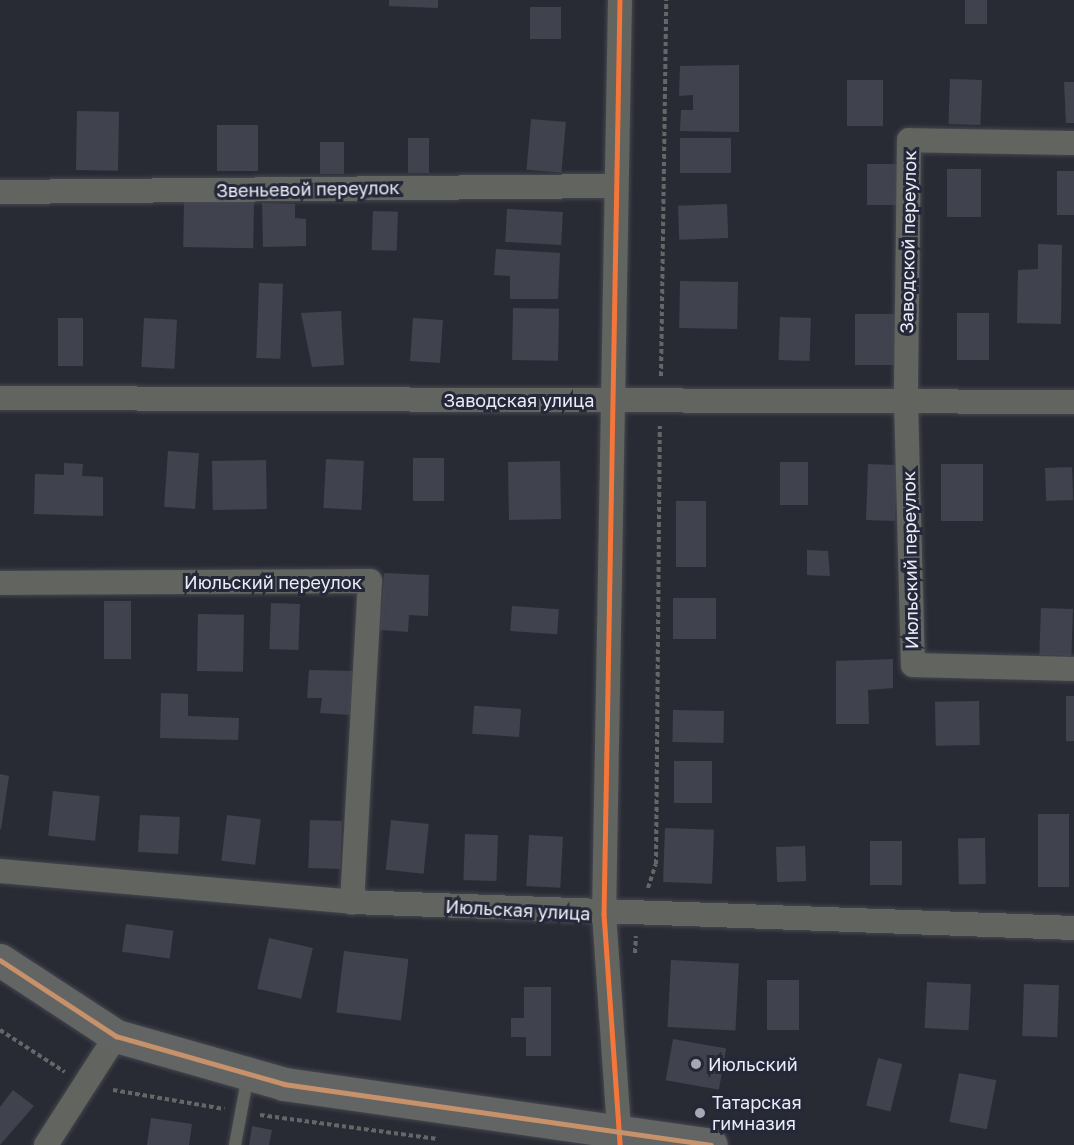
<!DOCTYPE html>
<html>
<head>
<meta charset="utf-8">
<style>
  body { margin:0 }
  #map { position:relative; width:1074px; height:1145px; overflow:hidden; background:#292b34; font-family:"Golos Text",sans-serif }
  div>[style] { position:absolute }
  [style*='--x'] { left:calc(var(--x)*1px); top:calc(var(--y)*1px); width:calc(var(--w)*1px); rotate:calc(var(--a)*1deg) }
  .building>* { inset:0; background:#40424e; transform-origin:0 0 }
  .path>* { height:4px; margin-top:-2px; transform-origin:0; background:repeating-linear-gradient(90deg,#646667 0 4.5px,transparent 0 7.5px) }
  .roads { filter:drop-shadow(0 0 2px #45474e) drop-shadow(0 0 2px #45474e) }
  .service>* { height:12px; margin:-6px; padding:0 6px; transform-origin:6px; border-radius:6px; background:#61645f }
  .minor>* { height:24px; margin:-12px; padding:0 12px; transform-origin:12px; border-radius:12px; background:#61645f }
  .primary>* { height:33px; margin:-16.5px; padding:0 16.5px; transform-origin:16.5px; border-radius:16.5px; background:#626563 }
  .bus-1>* { height:4.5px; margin:-2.25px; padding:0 2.25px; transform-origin:2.25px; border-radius:2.25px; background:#f5763a }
  .bus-2>* { height:4.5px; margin:-2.25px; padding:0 2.25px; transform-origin:2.25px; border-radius:2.25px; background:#c7916a }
  .dots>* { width:16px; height:16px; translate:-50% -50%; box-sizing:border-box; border:3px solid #252838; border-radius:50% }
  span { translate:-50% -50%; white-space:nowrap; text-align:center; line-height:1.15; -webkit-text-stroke:6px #252838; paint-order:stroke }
  .street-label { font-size:18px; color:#eaecf7 }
  .poi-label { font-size:18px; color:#eaecf7 }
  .left { translate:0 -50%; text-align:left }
</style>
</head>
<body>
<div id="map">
  <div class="building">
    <i style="clip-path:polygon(389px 0,438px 0,438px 8px,389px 6px)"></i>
    <i style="left:965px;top:0;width:22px;height:24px"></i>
    <i style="left:530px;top:7px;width:31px;height:32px"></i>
    <i style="clip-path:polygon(739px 65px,739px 132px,680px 131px,681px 110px,693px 110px,693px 95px,679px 96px,680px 66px)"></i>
    <i style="left:950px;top:79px;width:32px;height:45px;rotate:2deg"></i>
    <i style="left:883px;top:80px;width:46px;height:36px;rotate:90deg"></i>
    <i style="clip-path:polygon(1064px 82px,1074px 82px,1074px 123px,1066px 123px)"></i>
    <i style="left:77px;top:111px;width:42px;height:59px;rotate:1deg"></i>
    <i style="left:531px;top:119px;width:35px;height:51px;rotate:5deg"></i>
    <i style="left:217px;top:125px;width:41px;height:46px"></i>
    <i style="left:408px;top:138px;width:21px;height:35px"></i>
    <i style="left:680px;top:138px;width:51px;height:35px"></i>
    <i style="left:320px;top:142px;width:24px;height:32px"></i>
    <i style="left:867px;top:164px;width:34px;height:41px"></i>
    <i style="left:947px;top:169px;width:34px;height:48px"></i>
    <i style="left:1057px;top:171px;width:17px;height:44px"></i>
    <i style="left:184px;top:201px;width:70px;height:46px;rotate:1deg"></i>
    <i style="clip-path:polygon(262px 203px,295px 204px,295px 218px,306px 219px,306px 246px,263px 247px)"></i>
    <i style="left:727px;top:204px;width:34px;height:49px;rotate:88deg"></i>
    <i style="left:507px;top:209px;width:56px;height:33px;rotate:3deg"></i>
    <i style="left:373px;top:211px;width:25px;height:39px;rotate:2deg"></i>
    <i style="clip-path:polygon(1038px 244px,1062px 245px,1061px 324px,1017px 323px,1018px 270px,1038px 269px)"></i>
    <i style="clip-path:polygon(496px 249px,560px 253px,558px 299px,510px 299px,510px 276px,494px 275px)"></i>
    <i style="left:738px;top:282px;width:47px;height:58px;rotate:91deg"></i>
    <i style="left:259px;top:283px;width:24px;height:75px;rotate:2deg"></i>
    <i style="left:513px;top:308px;width:46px;height:52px;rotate:1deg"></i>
    <i style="clip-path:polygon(341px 311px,344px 365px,312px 367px,301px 313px)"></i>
    <i style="left:957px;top:313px;width:32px;height:47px"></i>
    <i style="left:855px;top:314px;width:41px;height:51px"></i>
    <i style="left:780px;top:317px;width:31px;height:43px;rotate:2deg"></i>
    <i style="left:58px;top:318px;width:25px;height:48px"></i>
    <i style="left:144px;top:318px;width:33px;height:49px;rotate:3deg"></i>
    <i style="left:413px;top:318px;width:30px;height:43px;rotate:4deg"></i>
    <i style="left:168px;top:451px;width:31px;height:56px;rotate:4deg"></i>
    <i style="left:444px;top:458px;width:43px;height:31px;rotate:90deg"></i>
    <i style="left:326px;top:459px;width:38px;height:49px;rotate:3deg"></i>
    <i style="left:266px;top:460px;width:49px;height:54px;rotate:89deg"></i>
    <i style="left:560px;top:461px;width:58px;height:52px;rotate:89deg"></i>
    <i style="left:780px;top:462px;width:28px;height:43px"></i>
    <i style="clip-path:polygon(64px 463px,83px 464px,82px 476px,103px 477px,103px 516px,34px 514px,35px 474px,64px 475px)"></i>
    <i style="left:868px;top:464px;width:29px;height:56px;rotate:2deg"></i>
    <i style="left:941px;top:464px;width:42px;height:57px"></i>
    <i style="left:1072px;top:467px;width:33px;height:27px;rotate:88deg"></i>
    <i style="left:676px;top:501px;width:30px;height:66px"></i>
    <i style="clip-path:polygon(807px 550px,828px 551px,830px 576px,807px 575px)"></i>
    <i style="clip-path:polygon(384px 573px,429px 575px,428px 616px,409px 615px,408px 632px,380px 630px)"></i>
    <i style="left:673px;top:598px;width:43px;height:41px"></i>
    <i style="left:104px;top:601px;width:27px;height:58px"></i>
    <i style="left:271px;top:603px;width:29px;height:46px;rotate:2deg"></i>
    <i style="left:512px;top:606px;width:47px;height:25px;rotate:4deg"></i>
    <i style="left:1041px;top:608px;width:32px;height:47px;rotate:2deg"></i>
    <i style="left:198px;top:614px;width:46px;height:57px;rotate:1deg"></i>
    <i style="clip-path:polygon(893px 659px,893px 688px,868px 690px,869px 724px,836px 724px,836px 661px)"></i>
    <i style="clip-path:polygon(309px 670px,353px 671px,350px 715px,320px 713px,322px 698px,307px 698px)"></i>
    <i style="clip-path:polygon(161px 693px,188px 694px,188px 716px,239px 718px,238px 740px,160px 738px)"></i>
    <i style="left:1066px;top:696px;width:8px;height:45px"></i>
    <i style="left:979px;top:701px;width:44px;height:44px;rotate:89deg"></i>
    <i style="left:521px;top:709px;width:28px;height:47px;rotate:94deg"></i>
    <i style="left:673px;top:710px;width:51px;height:32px;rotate:1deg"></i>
    <i style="left:674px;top:761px;width:38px;height:42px"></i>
    <i style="clip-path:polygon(0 774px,9px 776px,1px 829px,0 829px)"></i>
    <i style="left:53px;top:791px;width:47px;height:45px;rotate:6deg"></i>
    <i style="left:1038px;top:814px;width:31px;height:73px"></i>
    <i style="left:140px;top:815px;width:40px;height:37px;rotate:3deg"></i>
    <i style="left:227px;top:815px;width:34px;height:46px;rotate:7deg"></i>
    <i style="left:310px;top:820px;width:32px;height:48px;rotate:2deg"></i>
    <i style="left:391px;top:820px;width:38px;height:50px;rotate:6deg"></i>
    <i style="left:665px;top:828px;width:49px;height:54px;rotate:2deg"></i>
    <i style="left:465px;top:834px;width:33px;height:46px;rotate:2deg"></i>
    <i style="left:529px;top:835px;width:34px;height:51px;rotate:3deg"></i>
    <i style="left:985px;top:838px;width:46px;height:27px;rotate:89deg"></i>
    <i style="left:902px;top:841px;width:44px;height:32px;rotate:90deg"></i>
    <i style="left:805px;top:846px;width:35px;height:29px;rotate:88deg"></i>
    <i style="left:126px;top:924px;width:48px;height:28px;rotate:8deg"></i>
    <i style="left:269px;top:938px;width:45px;height:52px;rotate:13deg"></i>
    <i style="left:344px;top:951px;width:65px;height:62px;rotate:7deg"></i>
    <i style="left:671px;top:960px;width:68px;height:67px;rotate:3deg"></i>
    <i style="left:767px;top:980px;width:32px;height:50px"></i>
    <i style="left:927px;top:982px;width:44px;height:46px;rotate:3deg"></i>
    <i style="left:1024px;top:984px;width:35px;height:52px;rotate:2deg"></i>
    <i style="clip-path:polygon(524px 987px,551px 987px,551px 1056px,526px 1056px,526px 1037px,511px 1037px,511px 1018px,524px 1018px)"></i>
    <i style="left:673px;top:1039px;width:54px;height:42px;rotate:10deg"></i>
    <i style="left:878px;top:1058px;width:25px;height:49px;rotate:14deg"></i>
    <i style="left:959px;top:1073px;width:38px;height:50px;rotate:11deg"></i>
    <i style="clip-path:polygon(13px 1090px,34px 1106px,0 1145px,0 1107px)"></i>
    <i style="clip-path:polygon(151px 1118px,192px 1124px,189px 1145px,147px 1145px)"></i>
    <i style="clip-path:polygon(252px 1126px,272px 1130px,269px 1145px,249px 1145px)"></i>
  </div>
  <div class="path">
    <i style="--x:661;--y:376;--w:376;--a:-89.2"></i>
    <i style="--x:648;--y:888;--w:25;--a:-72"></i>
    <i style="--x:656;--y:864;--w:438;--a:-89.5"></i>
    <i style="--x:635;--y:953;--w:17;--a:-87"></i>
    <i style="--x:0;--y:1030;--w:77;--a:32.9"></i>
    <i style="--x:113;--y:1090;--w:113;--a:9.7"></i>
    <i style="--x:260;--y:1115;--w:179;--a:7.7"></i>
  </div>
  <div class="roads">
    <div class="service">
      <i style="--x:235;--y:1145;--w:71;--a:-79.5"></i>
    </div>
    <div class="minor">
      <i style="--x:620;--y:0;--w:914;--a:91"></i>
      <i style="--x:604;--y:914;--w:232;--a:86"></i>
      <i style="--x:1074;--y:143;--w:165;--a:-179"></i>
      <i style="--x:909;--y:140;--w:261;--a:90.7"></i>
      <i style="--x:906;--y:401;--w:264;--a:88.5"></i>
      <i style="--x:913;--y:665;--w:161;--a:1.4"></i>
      <i style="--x:0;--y:192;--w:616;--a:-0.56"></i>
      <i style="--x:0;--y:398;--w:1074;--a:0.21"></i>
      <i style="--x:0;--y:583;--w:370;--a:-0.3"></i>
      <i style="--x:370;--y:581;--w:322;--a:93.2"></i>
      <i style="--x:0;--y:871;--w:353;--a:5"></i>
      <i style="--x:352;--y:902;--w:722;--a:2.06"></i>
      <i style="--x:46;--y:1145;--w:130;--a:-57.3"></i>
    </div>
    <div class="primary">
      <i style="--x:0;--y:960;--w:139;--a:33.2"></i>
      <i style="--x:116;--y:1036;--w:175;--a:15.9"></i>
      <i style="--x:284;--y:1084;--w:431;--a:8.1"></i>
    </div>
  </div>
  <div class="bus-1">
    <i style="--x:620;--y:0;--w:914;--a:91"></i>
    <i style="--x:604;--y:914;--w:232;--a:86"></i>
  </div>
  <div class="bus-2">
    <i style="--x:0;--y:960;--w:139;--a:33.2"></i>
    <i style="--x:116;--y:1036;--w:175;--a:15.9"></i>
    <i style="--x:284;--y:1084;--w:431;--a:8.1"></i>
  </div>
  <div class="dots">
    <i style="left:696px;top:1064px;background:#a6a8b3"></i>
    <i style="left:700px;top:1113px;background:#a6a8b3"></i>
  </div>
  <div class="street-label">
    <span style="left:308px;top:189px;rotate:-1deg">Звеньевой переулок</span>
    <span style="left:908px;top:242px;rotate:-89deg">Заводской переулок</span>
    <span style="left:519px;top:400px">Заводская улица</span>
    <span style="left:910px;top:560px;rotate:-91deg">Июльский переулок</span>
    <span style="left:273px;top:582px">Июльский переулок</span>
    <span style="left:518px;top:910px;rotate:3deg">Июльская улица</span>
  </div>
  <div class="poi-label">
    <span class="left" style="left:708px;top:1064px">Июльский</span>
    <span class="left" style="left:712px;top:1113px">Татарская<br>гимназия</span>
  </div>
</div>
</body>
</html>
